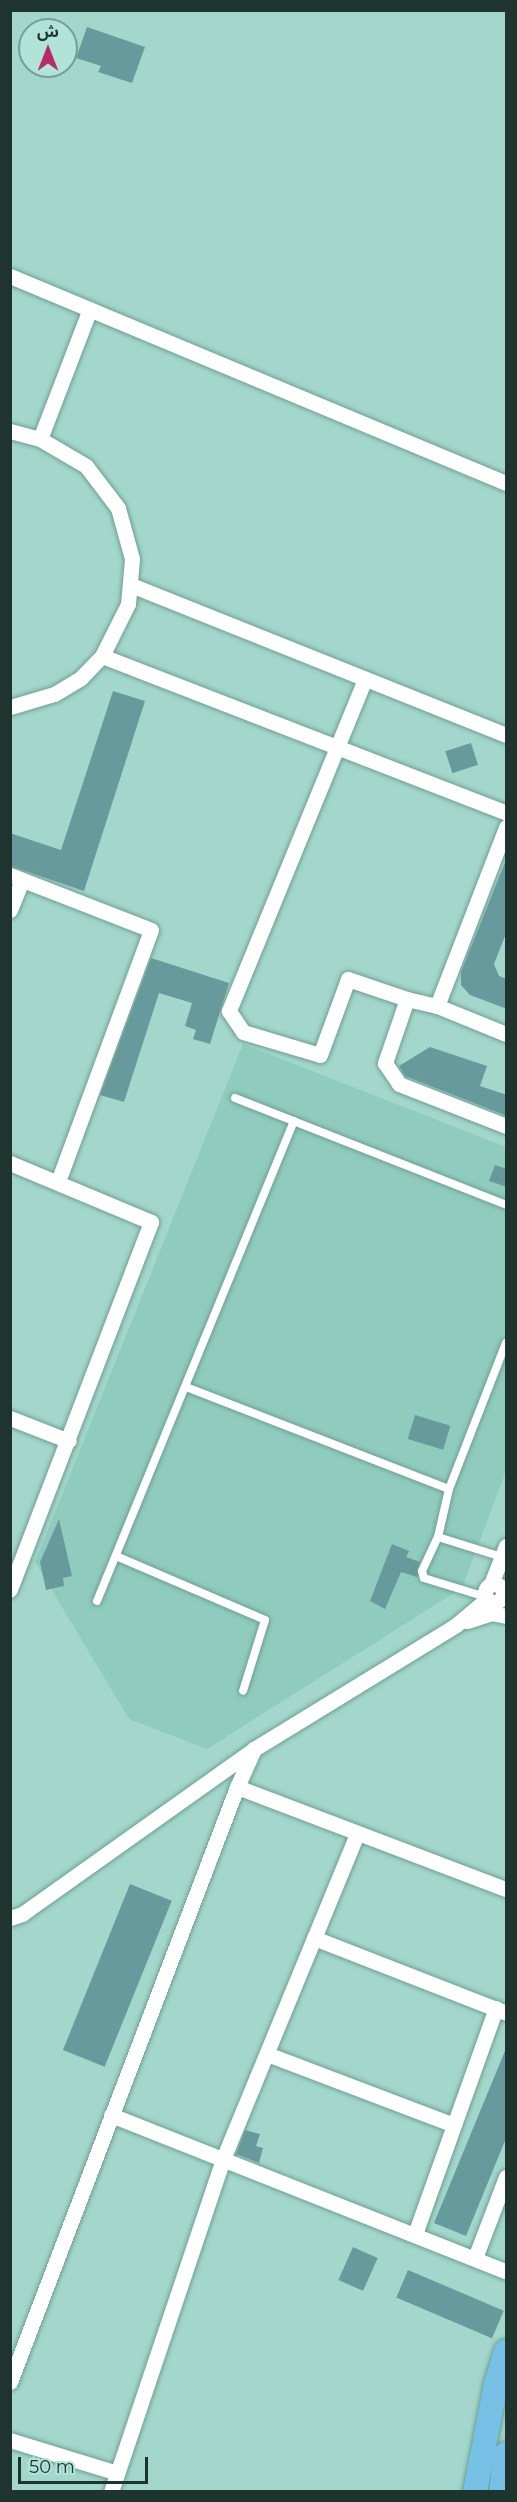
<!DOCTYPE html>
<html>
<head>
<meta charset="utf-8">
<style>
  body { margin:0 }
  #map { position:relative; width:517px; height:2502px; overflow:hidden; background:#a4d7cb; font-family:Montserrat,"Noto Sans Arabic",sans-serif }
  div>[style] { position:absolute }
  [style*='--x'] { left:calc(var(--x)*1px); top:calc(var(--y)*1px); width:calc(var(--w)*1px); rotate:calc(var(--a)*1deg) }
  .built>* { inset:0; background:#90ccbe }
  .building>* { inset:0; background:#679a9c; transform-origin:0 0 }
  .roads { filter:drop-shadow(0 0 2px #6e9f94) drop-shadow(0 0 2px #6e9f94) }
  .service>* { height:8px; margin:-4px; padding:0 4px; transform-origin:4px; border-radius:4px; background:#fff }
  .minor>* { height:15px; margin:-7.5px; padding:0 7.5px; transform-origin:7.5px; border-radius:7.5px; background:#fff }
  .minor>.ring { margin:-7.5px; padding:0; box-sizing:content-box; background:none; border:15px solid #fff; border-radius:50% }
  .primary>* { height:24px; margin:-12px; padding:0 12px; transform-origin:12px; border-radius:12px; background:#77c0e6 }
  span { translate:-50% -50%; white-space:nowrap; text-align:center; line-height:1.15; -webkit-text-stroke:6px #b1e4d8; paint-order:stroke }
  .frame { position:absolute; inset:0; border:12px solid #1f332f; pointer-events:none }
  .north { position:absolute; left:18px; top:18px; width:60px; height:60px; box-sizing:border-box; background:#b1e4d8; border:2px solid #779d94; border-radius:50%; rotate:0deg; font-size:16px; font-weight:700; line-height:24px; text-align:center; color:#1f332f }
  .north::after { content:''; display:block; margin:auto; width:21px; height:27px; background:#b62c68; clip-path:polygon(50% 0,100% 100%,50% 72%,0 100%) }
  .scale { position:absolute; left:18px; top:2457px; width:130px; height:27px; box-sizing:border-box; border:3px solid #1f332f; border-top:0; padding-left:8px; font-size:18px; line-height:21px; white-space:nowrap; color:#1f332f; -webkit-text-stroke:4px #b1e4d8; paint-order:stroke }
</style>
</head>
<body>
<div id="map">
  <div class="built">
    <i style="clip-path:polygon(243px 1044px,506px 1147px,506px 1471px,462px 1588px,207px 1749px,129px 1719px,35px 1562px)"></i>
  </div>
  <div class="building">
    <i style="clip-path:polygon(87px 27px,145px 47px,132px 83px,98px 72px,101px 66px,76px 58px)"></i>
    <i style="clip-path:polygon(113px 691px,145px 701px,84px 891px,10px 866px,10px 833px,61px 850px)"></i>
    <i style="left:471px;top:743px;width:23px;height:27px;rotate:72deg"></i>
    <i style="clip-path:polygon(506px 860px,507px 931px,494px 964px,499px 976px,507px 979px,507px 1009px,470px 995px,461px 985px,461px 972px)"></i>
    <i style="clip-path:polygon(151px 958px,229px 983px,210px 1044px,193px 1039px,196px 1030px,185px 1026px,192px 1003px,159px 993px,124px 1102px,100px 1095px)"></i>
    <i style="clip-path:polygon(430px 1047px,487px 1066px,480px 1086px,507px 1095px,507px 1116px,405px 1076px,399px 1066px)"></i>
    <i style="clip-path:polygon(495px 1165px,507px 1169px,507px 1187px,489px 1181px)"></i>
    <i style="left:415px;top:1415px;width:37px;height:25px;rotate:17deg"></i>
    <i style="clip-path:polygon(59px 1519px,72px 1576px,63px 1578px,64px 1586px,46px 1590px,40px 1562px)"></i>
    <i style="clip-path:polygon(392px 1544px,409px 1551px,406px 1557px,420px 1562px,417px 1577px,401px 1572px,385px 1609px,370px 1601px)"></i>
    <i style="left:130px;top:1884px;width:45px;height:179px;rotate:22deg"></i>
    <i style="clip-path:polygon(507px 2046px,507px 2136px,466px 2236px,434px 2223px)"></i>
    <i style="clip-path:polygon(245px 2130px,260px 2134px,256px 2146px,263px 2148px,259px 2163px,236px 2154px)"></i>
    <i style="left:353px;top:2247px;width:27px;height:36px;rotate:24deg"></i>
    <i style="left:408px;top:2270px;width:104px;height:30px;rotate:23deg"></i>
  </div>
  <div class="roads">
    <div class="service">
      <i style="--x:235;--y:1098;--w:291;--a:21.5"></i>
      <i style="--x:186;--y:1387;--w:282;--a:21.2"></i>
      <i style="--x:438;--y:1537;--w:67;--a:17.4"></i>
      <i style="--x:116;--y:1556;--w:162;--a:23.2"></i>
      <i style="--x:265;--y:1620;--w:74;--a:107.2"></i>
      <i style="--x:486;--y:1597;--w:65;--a:-163"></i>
      <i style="--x:424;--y:1578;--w:7;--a:-106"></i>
      <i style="--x:422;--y:1571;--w:38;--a:-65"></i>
      <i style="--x:438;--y:1537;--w:49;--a:-77.1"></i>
      <i style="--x:449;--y:1489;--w:157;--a:-68.7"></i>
      <i style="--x:97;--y:1601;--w:519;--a:-67.69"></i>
    </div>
    <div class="minor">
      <i style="--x:10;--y:276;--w:537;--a:22.65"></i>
      <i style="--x:10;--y:431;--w:31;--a:15"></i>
      <i style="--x:40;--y:439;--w:53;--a:30.4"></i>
      <i style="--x:86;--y:466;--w:53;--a:52.7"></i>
      <i style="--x:118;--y:508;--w:53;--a:74.6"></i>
      <i style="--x:132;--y:559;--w:45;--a:95.1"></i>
      <i style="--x:128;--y:604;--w:58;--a:116.6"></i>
      <i style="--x:102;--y:656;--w:30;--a:134"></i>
      <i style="--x:81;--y:678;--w:31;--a:149"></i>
      <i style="--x:54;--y:694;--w:46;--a:163.5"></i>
      <i style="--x:40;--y:439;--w:139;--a:-69"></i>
      <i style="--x:131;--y:585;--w:404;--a:21.8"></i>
      <i style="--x:102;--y:656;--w:433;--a:21.2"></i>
      <i style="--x:365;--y:679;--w:359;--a:112.3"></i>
      <i style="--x:229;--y:1011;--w:25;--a:56"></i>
      <i style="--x:243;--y:1032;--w:80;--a:16.6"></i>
      <i style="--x:320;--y:1055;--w:81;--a:-69.8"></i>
      <i style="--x:348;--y:979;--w:62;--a:18.7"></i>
      <i style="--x:10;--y:875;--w:151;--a:21.3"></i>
      <i style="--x:151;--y:930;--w:269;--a:110.3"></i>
      <i style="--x:10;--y:910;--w:32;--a:-68"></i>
      <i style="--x:437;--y:1006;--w:192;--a:-68.9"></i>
      <i style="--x:506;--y:1034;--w:74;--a:-157.9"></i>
      <i style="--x:437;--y:1006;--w:31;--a:-167"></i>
      <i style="--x:407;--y:999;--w:68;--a:109"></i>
      <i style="--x:385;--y:1063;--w:25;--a:56"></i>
      <i style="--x:399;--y:1084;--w:115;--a:21.4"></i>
      <i style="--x:10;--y:1163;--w:153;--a:22.7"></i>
      <i style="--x:151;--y:1222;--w:394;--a:111"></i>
      <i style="--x:10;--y:1418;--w:63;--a:21.3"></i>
      <i class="ring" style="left:485px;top:1584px;width:3px;height:3px"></i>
      <i style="--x:491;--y:1584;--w:41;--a:-68.5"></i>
      <i style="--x:467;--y:1621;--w:25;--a:-18"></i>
      <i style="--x:491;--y:1613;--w:15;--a:11"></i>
      <i style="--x:237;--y:1787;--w:288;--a:20.8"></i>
      <i style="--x:10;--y:1918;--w:13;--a:-18"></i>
      <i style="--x:22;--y:1914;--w:285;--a:-35.4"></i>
      <i style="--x:254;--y:1749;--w:237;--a:-31.5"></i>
      <i style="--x:456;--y:1625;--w:40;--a:-40"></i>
      <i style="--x:314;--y:1938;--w:206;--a:21.3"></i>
      <i style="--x:267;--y:2054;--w:200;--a:20.8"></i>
      <i style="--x:111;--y:2115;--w:425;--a:21.6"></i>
      <i style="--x:415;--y:2234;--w:240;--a:-70.3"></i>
      <i style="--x:475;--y:2258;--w:87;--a:-69.1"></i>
      <i style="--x:10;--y:2382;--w:637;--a:-69.12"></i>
      <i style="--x:237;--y:1787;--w:42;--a:-65.9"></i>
      <i style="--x:10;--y:2440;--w:112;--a:17.1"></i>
      <i style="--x:111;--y:2492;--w:351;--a:-71.4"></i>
      <i style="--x:223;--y:2159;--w:352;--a:-67.6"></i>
    </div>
    <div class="primary">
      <i style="--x:475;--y:2492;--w:110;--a:-79"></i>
      <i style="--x:496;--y:2384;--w:34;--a:-73"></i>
      <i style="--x:501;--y:2492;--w:38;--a:-83"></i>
    </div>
  </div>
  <div class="frame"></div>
  <div class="north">ش</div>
  <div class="scale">50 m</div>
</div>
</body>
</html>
